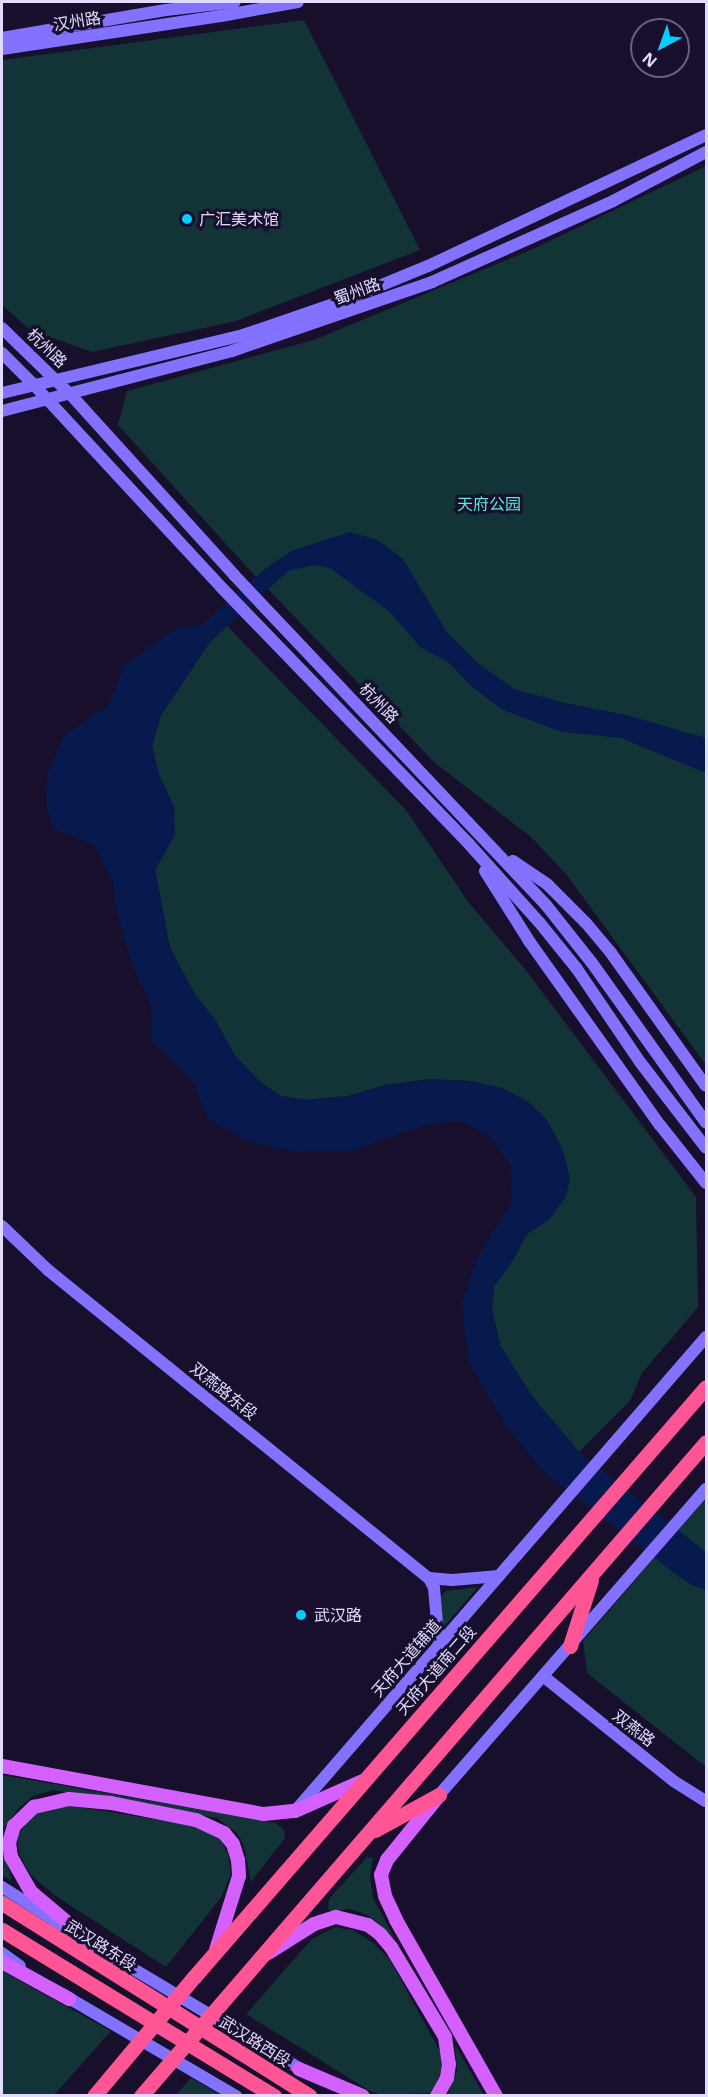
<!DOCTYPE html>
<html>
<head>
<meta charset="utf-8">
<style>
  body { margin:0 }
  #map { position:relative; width:708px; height:2097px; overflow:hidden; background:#170f2c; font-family:"Noto Sans","Noto Sans SC",sans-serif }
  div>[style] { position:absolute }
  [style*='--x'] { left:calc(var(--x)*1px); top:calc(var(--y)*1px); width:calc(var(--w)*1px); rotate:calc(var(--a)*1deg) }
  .green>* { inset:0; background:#123437 }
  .water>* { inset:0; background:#07194d }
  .secondary>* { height:12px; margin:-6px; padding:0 6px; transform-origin:6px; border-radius:6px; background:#8371ff }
  .primary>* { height:14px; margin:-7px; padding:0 7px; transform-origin:7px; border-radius:7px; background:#d461ff }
  .highway>* { height:15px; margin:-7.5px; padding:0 7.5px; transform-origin:7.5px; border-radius:7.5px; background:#ff5595 }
  .dots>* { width:16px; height:16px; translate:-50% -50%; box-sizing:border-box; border:3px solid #170f2c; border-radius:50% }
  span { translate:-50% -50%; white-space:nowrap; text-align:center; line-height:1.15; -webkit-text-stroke:6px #170f2c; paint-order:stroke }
  .street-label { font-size:16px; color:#e2daff }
  .poi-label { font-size:16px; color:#e2daff }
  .left { translate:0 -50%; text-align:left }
  .park-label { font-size:16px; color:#5de9d4 }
  .frame { position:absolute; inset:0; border:3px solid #e2daff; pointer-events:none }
  .north { position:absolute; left:630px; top:18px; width:60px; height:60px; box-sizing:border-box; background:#170f2c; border:2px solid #686080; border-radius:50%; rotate:221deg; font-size:16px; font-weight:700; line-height:24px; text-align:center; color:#e2daff }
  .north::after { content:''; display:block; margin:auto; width:21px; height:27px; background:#06cdff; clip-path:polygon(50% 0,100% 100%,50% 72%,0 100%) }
</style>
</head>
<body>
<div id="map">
  <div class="green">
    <i style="clip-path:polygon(304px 20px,420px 250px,236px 321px,92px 352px,30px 330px,2px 305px,2px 60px)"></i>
    <i style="clip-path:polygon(706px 166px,706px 1065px,566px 874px,531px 837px,434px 762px,245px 565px,118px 425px,127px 391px,314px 340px,535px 248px)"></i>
    <i style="clip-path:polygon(227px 626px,406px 810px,469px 903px,525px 969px,696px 1197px,698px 1307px,642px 1373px,630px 1401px,579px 1452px,532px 1396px,500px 1345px,492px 1309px,494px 1286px,513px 1260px,527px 1234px,550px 1219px,547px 1120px,528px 1102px,502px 1088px,432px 1079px,385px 1085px,348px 1096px,305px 1100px,281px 1096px,260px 1082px,235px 1056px,216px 1021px,196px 996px,170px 948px,155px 870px,174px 835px,174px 807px,159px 775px,152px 746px,161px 715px,210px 642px)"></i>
    <i style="clip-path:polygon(706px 1498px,706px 1767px,587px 1673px,583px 1641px)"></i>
    <i style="clip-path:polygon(478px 1587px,443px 1628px,440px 1597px,446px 1591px)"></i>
    <i style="clip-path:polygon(2px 1775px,276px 1823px,284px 1830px,285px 1838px,251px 1882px,244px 1846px,237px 1833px,217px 1818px,53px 1790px,33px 1796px,19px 1808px,4px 1828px,4px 1851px,12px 1881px,2px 1875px)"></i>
    <i style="clip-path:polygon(66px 1805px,178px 1823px,207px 1830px,221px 1840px,228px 1854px,231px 1874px,222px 1896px,166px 1967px,57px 1897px,30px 1874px,19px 1853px,18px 1835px,29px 1818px,43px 1809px)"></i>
    <i style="clip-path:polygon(367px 1857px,373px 1858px,370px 1876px,373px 1898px,395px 1939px,372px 1918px,360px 1912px,349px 1909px,332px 1912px,328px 1909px,329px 1899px)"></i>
    <i style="clip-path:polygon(335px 1927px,353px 1930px,372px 1942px,390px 1960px,441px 2053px,441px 2072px,431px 2093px,382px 2095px,370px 2091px,246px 2014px,312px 1939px)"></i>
    <i style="clip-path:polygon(2px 1971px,111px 2031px,54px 2095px,2px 2095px)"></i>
    <i style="clip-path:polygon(455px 2045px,484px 2095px,447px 2095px,457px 2071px)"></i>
    <i style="clip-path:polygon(191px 2078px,220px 2095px,176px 2095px)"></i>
  </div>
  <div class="water">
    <i style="clip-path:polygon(350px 532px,378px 540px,403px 559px,447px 632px,478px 663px,514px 689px,565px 703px,630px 716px,706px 738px,706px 773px,621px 738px,562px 732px,503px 710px,472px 687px,448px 662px,420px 647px,390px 612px,330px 568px,315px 565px,288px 571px,210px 642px,161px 715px,152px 746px,159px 775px,174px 807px,175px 835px,155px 870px,170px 948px,196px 996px,216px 1021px,235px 1056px,260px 1082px,281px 1096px,305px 1100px,348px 1096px,385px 1085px,432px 1079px,472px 1081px,502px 1088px,528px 1102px,547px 1120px,563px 1150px,570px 1178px,566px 1196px,550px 1219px,527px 1234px,513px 1260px,494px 1286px,492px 1309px,500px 1345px,532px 1396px,579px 1452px,706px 1552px,706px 1590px,691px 1585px,670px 1570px,544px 1472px,507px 1427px,471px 1367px,464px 1330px,462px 1301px,477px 1258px,512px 1201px,510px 1165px,491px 1137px,463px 1122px,432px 1123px,351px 1151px,297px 1152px,249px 1142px,208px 1119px,191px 1079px,152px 1041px,151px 1005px,131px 963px,117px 913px,113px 882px,95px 846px,53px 828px,46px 804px,47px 775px,63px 736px,107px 706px,125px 665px,176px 628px,201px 625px,266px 568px,291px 551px)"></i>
  </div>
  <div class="secondary">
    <i style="--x:2;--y:38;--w:166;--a:-9.7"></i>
    <i style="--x:166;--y:10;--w:69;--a:-6.6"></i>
    <i style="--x:2;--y:49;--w:221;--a:-8.6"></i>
    <i style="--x:221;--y:16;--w:78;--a:-10.3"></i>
    <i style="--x:2;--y:328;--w:96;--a:44.2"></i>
    <i style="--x:71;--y:395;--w:243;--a:47.8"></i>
    <i style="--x:234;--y:575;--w:454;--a:46.6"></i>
    <i style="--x:546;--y:905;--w:74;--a:51.6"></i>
    <i style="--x:592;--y:963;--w:196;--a:54.5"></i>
    <i style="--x:2;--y:353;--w:45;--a:45"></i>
    <i style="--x:34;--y:385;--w:275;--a:47.2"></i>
    <i style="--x:221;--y:587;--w:357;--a:46"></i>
    <i style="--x:469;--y:844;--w:105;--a:48.1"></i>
    <i style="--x:539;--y:922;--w:60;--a:51"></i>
    <i style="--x:577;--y:969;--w:112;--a:55.9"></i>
    <i style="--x:640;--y:1062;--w:108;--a:52.5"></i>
    <i style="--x:2;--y:393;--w:248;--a:-13.5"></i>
    <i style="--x:243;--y:335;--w:108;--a:-18.9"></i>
    <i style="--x:345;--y:300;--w:90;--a:-22.3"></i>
    <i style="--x:428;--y:266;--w:307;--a:-25.2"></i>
    <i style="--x:2;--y:411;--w:238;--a:-14.6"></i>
    <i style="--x:232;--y:351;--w:212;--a:-19"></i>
    <i style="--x:432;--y:282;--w:198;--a:-24.1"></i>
    <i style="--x:613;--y:201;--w:105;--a:-27.8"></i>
    <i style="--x:513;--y:861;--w:41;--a:34.1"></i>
    <i style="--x:547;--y:884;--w:55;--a:45"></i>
    <i style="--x:586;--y:923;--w:39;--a:50"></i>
    <i style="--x:611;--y:953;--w:163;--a:54.5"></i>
    <i style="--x:485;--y:871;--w:83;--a:57.8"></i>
    <i style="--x:529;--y:941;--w:226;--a:54.6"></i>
    <i style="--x:660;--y:1125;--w:74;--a:51.6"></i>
    <i style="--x:2;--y:1226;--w:64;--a:43.7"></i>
    <i style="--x:48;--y:1270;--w:490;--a:39"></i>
    <i style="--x:429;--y:1578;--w:11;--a:63"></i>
    <i style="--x:434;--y:1588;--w:57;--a:85"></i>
    <i style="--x:429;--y:1578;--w:23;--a:5"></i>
    <i style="--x:452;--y:1580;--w:47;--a:-4.9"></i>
    <i style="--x:543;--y:1676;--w:169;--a:38.8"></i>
    <i style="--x:675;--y:1782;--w:36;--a:32"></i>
    <i style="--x:439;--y:1795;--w:406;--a:-48.9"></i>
    <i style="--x:296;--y:1810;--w:626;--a:-49.08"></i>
    <i style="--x:2;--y:1887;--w:78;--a:32.5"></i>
    <i style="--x:85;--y:1940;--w:259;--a:30.9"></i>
    <i style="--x:2;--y:1953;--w:22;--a:36"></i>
    <i style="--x:62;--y:1994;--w:202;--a:30.4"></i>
  </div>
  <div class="primary">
    <i style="--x:2;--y:1766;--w:266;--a:10.4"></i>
    <i style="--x:264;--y:1814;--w:31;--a:-6"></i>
    <i style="--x:295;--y:1811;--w:77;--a:-23.9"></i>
    <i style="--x:437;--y:1798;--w:80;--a:128.9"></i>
    <i style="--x:387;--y:1860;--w:16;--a:112"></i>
    <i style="--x:381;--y:1875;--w:21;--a:79"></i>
    <i style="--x:385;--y:1896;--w:26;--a:65"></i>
    <i style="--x:396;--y:1920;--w:202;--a:60.4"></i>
    <i style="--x:93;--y:1944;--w:81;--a:-140"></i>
    <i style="--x:31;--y:1892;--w:40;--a:-119.7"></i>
    <i style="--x:11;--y:1857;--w:14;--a:-98"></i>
    <i style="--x:9;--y:1843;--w:18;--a:-74"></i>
    <i style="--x:14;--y:1826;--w:28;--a:-44"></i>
    <i style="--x:34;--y:1807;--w:36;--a:-13"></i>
    <i style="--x:69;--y:1799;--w:42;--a:5.4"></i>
    <i style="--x:111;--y:1803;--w:87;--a:11.3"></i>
    <i style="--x:196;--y:1820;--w:31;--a:25"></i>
    <i style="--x:224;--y:1833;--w:14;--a:51"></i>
    <i style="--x:233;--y:1844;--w:17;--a:73"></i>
    <i style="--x:238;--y:1860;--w:16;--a:86"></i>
    <i style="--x:239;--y:1876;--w:77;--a:107.3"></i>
    <i style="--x:268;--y:1953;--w:54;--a:-32.2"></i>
    <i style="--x:314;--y:1924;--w:23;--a:-18"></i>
    <i style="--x:336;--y:1917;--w:33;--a:14"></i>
    <i style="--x:368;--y:1925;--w:15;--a:37"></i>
    <i style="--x:380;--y:1934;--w:17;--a:50"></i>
    <i style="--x:391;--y:1947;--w:105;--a:59"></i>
    <i style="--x:445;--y:2037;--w:27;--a:82"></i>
    <i style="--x:449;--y:2064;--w:14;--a:98"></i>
    <i style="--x:447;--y:2078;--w:21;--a:119"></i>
    <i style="--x:2;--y:1962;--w:77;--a:28.9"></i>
    <i style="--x:299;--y:2069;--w:69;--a:22.9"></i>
  </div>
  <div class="highway">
    <i style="--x:570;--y:1646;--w:69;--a:-72.3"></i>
    <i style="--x:375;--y:1830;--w:73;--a:-28.7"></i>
    <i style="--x:2;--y:1903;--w:363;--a:32.1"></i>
    <i style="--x:2;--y:1930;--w:319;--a:31.4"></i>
    <i style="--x:94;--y:2096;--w:155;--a:-50"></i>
    <i style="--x:194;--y:1977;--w:781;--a:-49.05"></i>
    <i style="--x:141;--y:2096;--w:864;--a:-49.18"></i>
  </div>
  <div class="dots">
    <i style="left:187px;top:219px;background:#06cdff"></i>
    <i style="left:301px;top:1615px;background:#06cdff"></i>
  </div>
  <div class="street-label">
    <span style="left:77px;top:21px;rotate:-9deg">汉州路</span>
    <span style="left:357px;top:291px;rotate:-20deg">蜀州路</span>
    <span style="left:47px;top:348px;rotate:44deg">杭州路</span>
    <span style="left:379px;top:703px;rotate:46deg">杭州路</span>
    <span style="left:224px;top:1391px;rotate:39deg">双燕路东段</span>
    <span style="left:406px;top:1658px;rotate:-49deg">天府大道辅道</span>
    <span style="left:436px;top:1670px;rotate:-49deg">天府大道南二段</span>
    <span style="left:634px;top:1728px;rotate:38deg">双燕路</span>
    <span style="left:101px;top:1945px;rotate:32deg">武汉路东段</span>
    <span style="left:255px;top:2041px;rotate:32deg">武汉路西段</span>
  </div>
  <div class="poi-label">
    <span class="left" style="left:199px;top:219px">广汇美术馆</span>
    <span class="left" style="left:314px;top:1615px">武汉路</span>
  </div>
  <div class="park-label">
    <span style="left:489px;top:504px">天府公园</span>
  </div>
  <div class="frame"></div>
  <div class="north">N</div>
</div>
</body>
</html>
